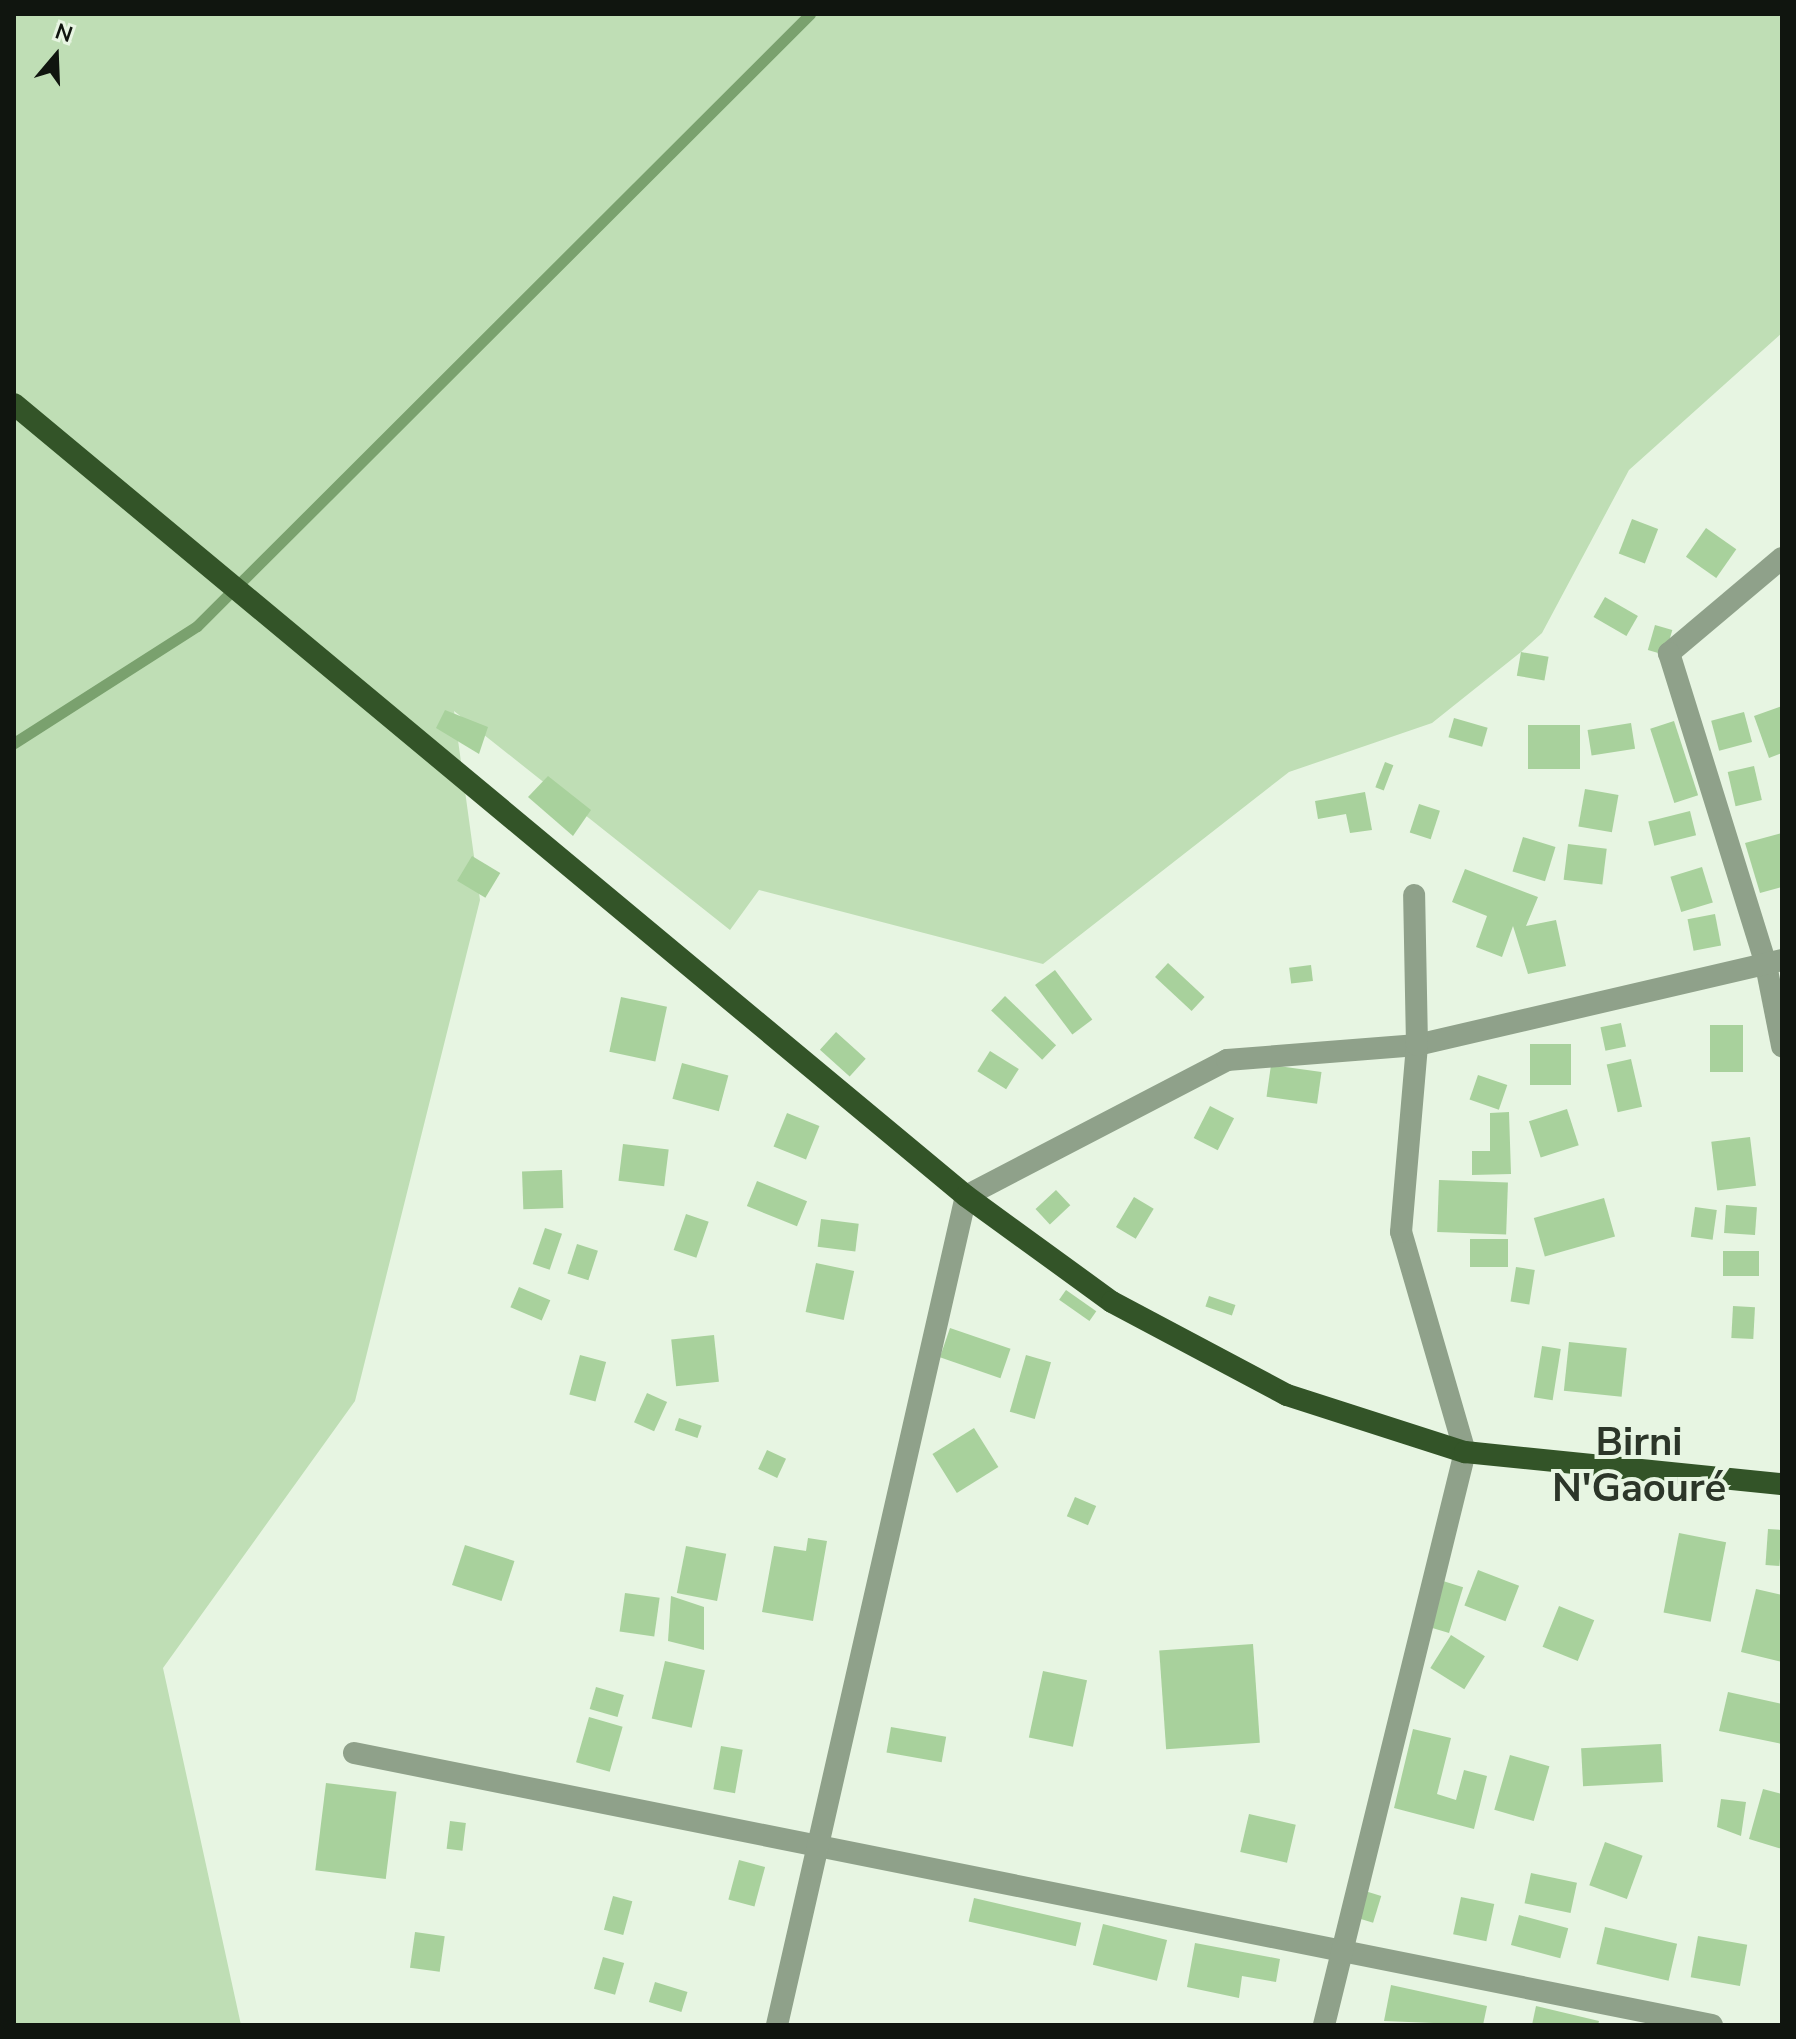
<!DOCTYPE html>
<html>
<head>
<meta charset="utf-8">
<style>
  body { margin:0 }
  #map { position:relative; width:1796px; height:2039px; overflow:hidden; background:#e7f5e2; font-family:"Nunito Sans",sans-serif }
  div>[style] { position:absolute }
  [style*='--x'] { left:calc(var(--x)*1px); top:calc(var(--y)*1px); width:calc(var(--w)*1px); rotate:calc(var(--a)*1deg) }
  .green>* { inset:0; background:#bfdeb5 }
  .stream>* { height:11px; margin:-5.5px; padding:0 5.5px; transform-origin:5.5px; border-radius:5.5px; background:#7aa16e }
  .building>* { inset:0; background:#a8d19c; transform-origin:0 0 }
  .minor>* { height:22px; margin:-11px; padding:0 11px; transform-origin:11px; border-radius:11px; background:#8fa18a }
  .tertiary>* { height:22px; margin:-11px; padding:0 11px; transform-origin:11px; border-radius:11px; background:#8fa18a }
  .trunk>* { height:22px; margin:-11px; padding:0 11px; transform-origin:11px; border-radius:11px; background:#335428 }
  span { translate:-50% -50%; white-space:nowrap; text-align:center; line-height:1.15; -webkit-text-stroke:8px #e7f5e2; paint-order:stroke }
  .town-label { font-size:40px; color:#2c3629; font-weight:700 }
  .frame { position:absolute; inset:0; border:16px solid #10150f; pointer-events:none }
  .north { position:absolute; left:16px; top:16px; width:80px; height:80px; -webkit-text-stroke:6px #e7f5e2; paint-order:stroke; rotate:19deg; font-size:22px; font-weight:700; line-height:32px; text-align:center; color:#10150f }
  .north::after { content:''; display:block; margin:auto; width:28px; height:36px; background:#10150f; clip-path:polygon(50% 0,100% 100%,50% 72%,0 100%) }
</style>
</head>
<body>
<div id="map">
  <div class="green">
    <i style="clip-path:polygon(14px 14px,1782px 14px,1782px 333px,1629px 470px,1542px 633px,1521px 652px,1432px 723px,1289px 772px,1043px 964px,759px 890px,730px 930px,454px 711px,480px 900px,355px 1401px,163px 1668px,241px 2025px,14px 2025px)"></i>
  </div>
  <div class="stream">
    <i style="--x:14;--y:743;--w:217;--a:-32.6"></i>
    <i style="--x:197;--y:626;--w:866;--a:-44.95"></i>
  </div>
  <div class="building">
    <i style="left:1632px;top:519px;width:28px;height:37px;rotate:21deg"></i>
    <i style="left:1706px;top:528px;width:37px;height:35px;rotate:35deg"></i>
    <i style="left:1605px;top:597px;width:38px;height:23px;rotate:30deg"></i>
    <i style="left:1655px;top:625px;width:18px;height:26px;rotate:16deg"></i>
    <i style="left:1521px;top:652px;width:28px;height:24px;rotate:10deg"></i>
    <i style="clip-path:polygon(1782px 706px,1782px 753px,1769px 758px,1754px 716px)"></i>
    <i style="clip-path:polygon(445px 710px,488px 727px,479px 754px,436px 728px)"></i>
    <i style="left:1744px;top:712px;width:31px;height:34px;rotate:75deg"></i>
    <i style="left:1454px;top:718px;width:35px;height:20px;rotate:16deg"></i>
    <i style="left:1674px;top:721px;width:78px;height:25px;rotate:72deg"></i>
    <i style="left:1631px;top:723px;width:26px;height:44px;rotate:81deg"></i>
    <i style="left:1528px;top:725px;width:52px;height:44px"></i>
    <i style="left:1385px;top:762px;width:9px;height:27px;rotate:21deg"></i>
    <i style="left:1754px;top:766px;width:35px;height:27px;rotate:77deg"></i>
    <i style="clip-path:polygon(548px 776px,591px 810px,573px 836px,528px 797px)"></i>
    <i style="left:1585px;top:789px;width:34px;height:38px;rotate:10deg"></i>
    <i style="clip-path:polygon(1365px 792px,1372px 830px,1350px 833px,1346px 814px,1318px 819px,1315px 801px)"></i>
    <i style="left:1419px;top:804px;width:22px;height:30px;rotate:18deg"></i>
    <i style="left:1690px;top:811px;width:25px;height:43px;rotate:76deg"></i>
    <i style="clip-path:polygon(1782px 833px,1782px 887px,1760px 893px,1745px 843px)"></i>
    <i style="left:1523px;top:837px;width:34px;height:36px;rotate:17deg"></i>
    <i style="left:1568px;top:844px;width:39px;height:36px;rotate:7deg"></i>
    <i style="left:472px;top:856px;width:33px;height:29px;rotate:31deg"></i>
    <i style="left:1702px;top:867px;width:37px;height:33px;rotate:73deg"></i>
    <i style="clip-path:polygon(1465px 869px,1538px 897px,1526px 926px,1556px 920px,1566px 966px,1528px 974px,1513px 926px,1502px 957px,1476px 947px,1487px 916px,1452px 902px)"></i>
    <i style="left:1715px;top:914px;width:32px;height:28px;rotate:79deg"></i>
    <i style="left:1168px;top:963px;width:50px;height:19px;rotate:43deg"></i>
    <i style="left:1311px;top:965px;width:16px;height:22px;rotate:83deg"></i>
    <i style="left:1055px;top:970px;width:62px;height:25px;rotate:53deg"></i>
    <i style="left:1005px;top:996px;width:71px;height:20px;rotate:44deg"></i>
    <i style="left:621px;top:997px;width:47px;height:56px;rotate:12deg"></i>
    <i style="left:1621px;top:1023px;width:24px;height:21px;rotate:78deg"></i>
    <i style="left:1710px;top:1025px;width:33px;height:47px"></i>
    <i style="left:836px;top:1032px;width:40px;height:24px;rotate:42deg"></i>
    <i style="left:1530px;top:1044px;width:41px;height:41px"></i>
    <i style="left:990px;top:1051px;width:34px;height:24px;rotate:32deg"></i>
    <i style="left:1631px;top:1059px;width:49px;height:25px;rotate:77deg"></i>
    <i style="left:682px;top:1063px;width:48px;height:37px;rotate:15deg"></i>
    <i style="left:1271px;top:1065px;width:51px;height:32px;rotate:8deg"></i>
    <i style="left:1478px;top:1075px;width:31px;height:26px;rotate:19deg"></i>
    <i style="left:1210px;top:1106px;width:27px;height:36px;rotate:27deg"></i>
    <i style="left:1567px;top:1109px;width:38px;height:40px;rotate:72deg"></i>
    <i style="clip-path:polygon(1509px 1112px,1511px 1174px,1472px 1175px,1472px 1151px,1490px 1151px,1490px 1113px)"></i>
    <i style="left:787px;top:1113px;width:35px;height:36px;rotate:22deg"></i>
    <i style="left:1750px;top:1137px;width:49px;height:39px;rotate:83deg"></i>
    <i style="left:623px;top:1144px;width:46px;height:37px;rotate:7deg"></i>
    <i style="left:562px;top:1170px;width:38px;height:40px;rotate:88deg"></i>
    <i style="left:1439px;top:1180px;width:69px;height:52px;rotate:2deg"></i>
    <i style="left:757px;top:1181px;width:54px;height:27px;rotate:22deg"></i>
    <i style="left:1056px;top:1190px;width:21px;height:28px;rotate:47deg"></i>
    <i style="left:1134px;top:1197px;width:23px;height:35px;rotate:31deg"></i>
    <i style="left:1604px;top:1198px;width:40px;height:73px;rotate:74deg"></i>
    <i style="left:1726px;top:1205px;width:31px;height:28px;rotate:4deg"></i>
    <i style="left:1695px;top:1207px;width:22px;height:30px;rotate:8deg"></i>
    <i style="left:686px;top:1214px;width:24px;height:38px;rotate:19deg"></i>
    <i style="left:821px;top:1219px;width:38px;height:28px;rotate:7deg"></i>
    <i style="left:545px;top:1228px;width:18px;height:38px;rotate:19deg"></i>
    <i style="left:1470px;top:1239px;width:38px;height:28px"></i>
    <i style="left:577px;top:1244px;width:22px;height:31px;rotate:18deg"></i>
    <i style="left:1723px;top:1251px;width:36px;height:25px"></i>
    <i style="left:816px;top:1263px;width:39px;height:50px;rotate:12deg"></i>
    <i style="left:1516px;top:1267px;width:19px;height:35px;rotate:9deg"></i>
    <i style="left:519px;top:1287px;width:34px;height:22px;rotate:23deg"></i>
    <i style="left:1066px;top:1290px;width:37px;height:12px;rotate:35deg"></i>
    <i style="left:1209px;top:1296px;width:28px;height:11px;rotate:19deg"></i>
    <i style="left:1733px;top:1306px;width:22px;height:32px;rotate:3deg"></i>
    <i style="left:950px;top:1328px;width:64px;height:31px;rotate:19deg"></i>
    <i style="left:714px;top:1335px;width:47px;height:43px;rotate:84deg"></i>
    <i style="left:1569px;top:1342px;width:58px;height:49px;rotate:6deg"></i>
    <i style="left:1542px;top:1346px;width:19px;height:52px;rotate:9deg"></i>
    <i style="left:580px;top:1355px;width:27px;height:41px;rotate:15deg"></i>
    <i style="left:1026px;top:1355px;width:26px;height:59px;rotate:16deg"></i>
    <i style="left:647px;top:1393px;width:22px;height:32px;rotate:24deg"></i>
    <i style="left:679px;top:1418px;width:24px;height:13px;rotate:19deg"></i>
    <i style="left:974px;top:1428px;width:46px;height:49px;rotate:58deg"></i>
    <i style="left:767px;top:1450px;width:21px;height:21px;rotate:25deg"></i>
    <i style="left:1075px;top:1497px;width:23px;height:21px;rotate:23deg"></i>
    <i style="left:1768px;top:1529px;width:14px;height:36px;rotate:4deg"></i>
    <i style="left:1679px;top:1533px;width:48px;height:81px;rotate:11deg"></i>
    <i style="clip-path:polygon(808px 1538px,827px 1541px,813px 1621px,762px 1612px,774px 1546px,806px 1551px)"></i>
    <i style="left:465px;top:1545px;width:52px;height:42px;rotate:18deg"></i>
    <i style="left:686px;top:1546px;width:41px;height:48px;rotate:11deg"></i>
    <i style="left:1478px;top:1570px;width:44px;height:38px;rotate:21deg"></i>
    <i style="left:1443px;top:1581px;width:21px;height:48px;rotate:17deg"></i>
    <i style="clip-path:polygon(1756px 1589px,1782px 1595px,1782px 1662px,1741px 1652px)"></i>
    <i style="left:625px;top:1593px;width:35px;height:39px;rotate:8deg"></i>
    <i style="clip-path:polygon(671px 1596px,704px 1607px,704px 1650px,668px 1641px)"></i>
    <i style="left:1559px;top:1606px;width:38px;height:44px;rotate:22deg"></i>
    <i style="left:1451px;top:1635px;width:40px;height:39px;rotate:32deg"></i>
    <i style="left:1253px;top:1644px;width:99px;height:94px;rotate:86deg"></i>
    <i style="left:665px;top:1661px;width:41px;height:59px;rotate:13deg"></i>
    <i style="left:1043px;top:1671px;width:45px;height:68px;rotate:12deg"></i>
    <i style="left:596px;top:1687px;width:29px;height:23px;rotate:16deg"></i>
    <i style="clip-path:polygon(1728px 1692px,1782px 1704px,1782px 1744px,1719px 1731px)"></i>
    <i style="left:589px;top:1717px;width:35px;height:47px;rotate:16deg"></i>
    <i style="left:891px;top:1727px;width:56px;height:26px;rotate:10deg"></i>
    <i style="clip-path:polygon(1413px 1729px,1451px 1738px,1437px 1794px,1456px 1800px,1464px 1770px,1487px 1776px,1474px 1829px,1394px 1808px)"></i>
    <i style="left:1661px;top:1744px;width:38px;height:80px;rotate:87deg"></i>
    <i style="left:721px;top:1746px;width:22px;height:44px;rotate:10deg"></i>
    <i style="left:1510px;top:1755px;width:41px;height:57px;rotate:16deg"></i>
    <i style="left:326px;top:1783px;width:71px;height:88px;rotate:7deg"></i>
    <i style="clip-path:polygon(1763px 1789px,1782px 1794px,1782px 1849px,1749px 1839px)"></i>
    <i style="clip-path:polygon(1721px 1799px,1746px 1802px,1741px 1836px,1717px 1827px)"></i>
    <i style="left:1249px;top:1814px;width:48px;height:39px;rotate:13deg"></i>
    <i style="left:450px;top:1821px;width:16px;height:28px;rotate:7deg"></i>
    <i style="left:1605px;top:1842px;width:40px;height:46px;rotate:20deg"></i>
    <i style="left:739px;top:1860px;width:27px;height:41px;rotate:15deg"></i>
    <i style="left:1531px;top:1873px;width:47px;height:31px;rotate:12deg"></i>
    <i style="left:1365px;top:1891px;width:17px;height:28px;rotate:17deg"></i>
    <i style="left:613px;top:1896px;width:20px;height:35px;rotate:15deg"></i>
    <i style="left:1461px;top:1897px;width:34px;height:38px;rotate:12deg"></i>
    <i style="left:974px;top:1898px;width:110px;height:24px;rotate:13deg"></i>
    <i style="left:1519px;top:1915px;width:51px;height:31px;rotate:15deg"></i>
    <i style="left:1103px;top:1924px;width:66px;height:42px;rotate:14deg"></i>
    <i style="left:1605px;top:1927px;width:74px;height:38px;rotate:13deg"></i>
    <i style="left:415px;top:1932px;width:30px;height:36px;rotate:8deg"></i>
    <i style="left:1698px;top:1936px;width:50px;height:42px;rotate:10deg"></i>
    <i style="clip-path:polygon(1195px 1943px,1280px 1959px,1276px 1982px,1242px 1976px,1239px 1998px,1187px 1987px)"></i>
    <i style="left:603px;top:1957px;width:22px;height:33px;rotate:16deg"></i>
    <i style="left:655px;top:1982px;width:34px;height:21px;rotate:17deg"></i>
    <i style="clip-path:polygon(1391px 1985px,1487px 2006px,1483px 2025px,1384px 2021px)"></i>
    <i style="clip-path:polygon(1536px 2006px,1599px 2021px,1598px 2025px,1532px 2025px)"></i>
  </div>
  <div class="minor">
    <i style="--x:1782;--y:558;--w:148;--a:139.9"></i>
    <i style="--x:1669;--y:653;--w:327;--a:72.7"></i>
    <i style="--x:1766;--y:965;--w:83;--a:78.8"></i>
    <i style="--x:966;--y:1196;--w:294;--a:-27.5"></i>
    <i style="--x:1227;--y:1060;--w:191;--a:-4.5"></i>
    <i style="--x:1417;--y:1045;--w:375;--a:-13.1"></i>
    <i style="--x:354;--y:1753;--w:1385;--a:11.33"></i>
    <i style="--x:1324;--y:2025;--w:590;--a:-76.18"></i>
    <i style="--x:1465;--y:1452;--w:229;--a:-106.2"></i>
    <i style="--x:1401;--y:1232;--w:188;--a:-85.1"></i>
    <i style="--x:1417;--y:1045;--w:150;--a:-91.1"></i>
  </div>
  <div class="tertiary">
    <i style="--x:777;--y:2025;--w:850;--a:-77.16"></i>
  </div>
  <div class="trunk">
    <i style="--x:14;--y:404;--w:1238;--a:39.76"></i>
    <i style="--x:966;--y:1196;--w:180;--a:36"></i>
    <i style="--x:1112;--y:1302;--w:198;--a:28"></i>
    <i style="--x:1287;--y:1395;--w:187;--a:17.8"></i>
    <i style="--x:1465;--y:1452;--w:319;--a:5.8"></i>
  </div>
  <div class="town-label">
    <span style="left:1639px;top:1465px">Birni<br>N'Gaouré</span>
  </div>
  <div class="frame"></div>
  <div class="north">N</div>
</div>
</body>
</html>
